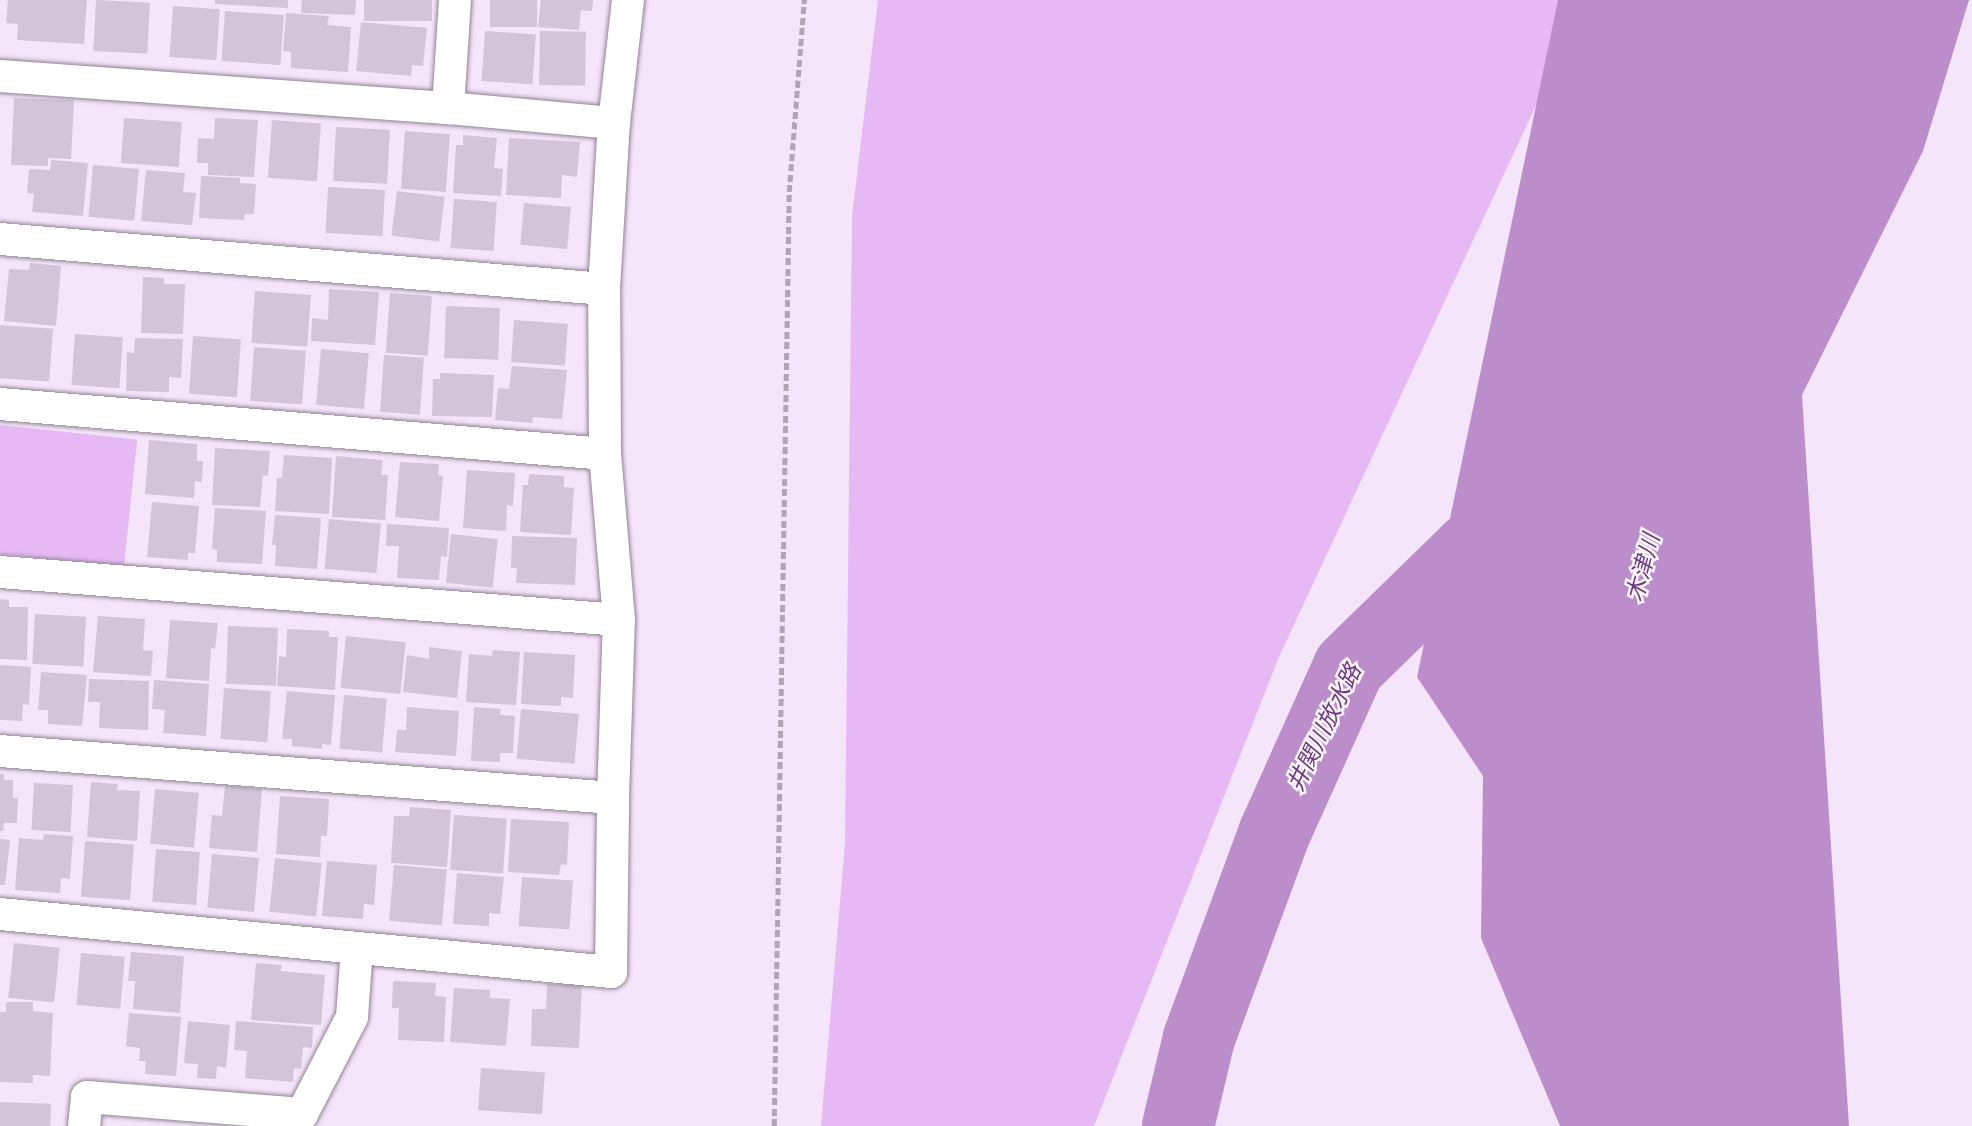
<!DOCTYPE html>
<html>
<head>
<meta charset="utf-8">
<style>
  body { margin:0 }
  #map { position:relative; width:1972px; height:1126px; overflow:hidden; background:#f5e5fa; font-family:"Roboto Condensed","Noto Sans JP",sans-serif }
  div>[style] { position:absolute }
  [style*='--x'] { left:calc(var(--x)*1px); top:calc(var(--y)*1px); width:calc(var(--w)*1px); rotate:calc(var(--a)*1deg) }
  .green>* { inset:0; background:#e6b9f5; transform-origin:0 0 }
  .water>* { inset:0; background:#bb8dca }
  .river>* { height:72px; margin:-36px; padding:0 36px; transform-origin:36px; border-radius:36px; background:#bb8dca }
  .building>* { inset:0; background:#d4c4d9; transform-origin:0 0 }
  .path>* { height:4.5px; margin-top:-2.25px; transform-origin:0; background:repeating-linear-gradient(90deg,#b1a4b5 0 7px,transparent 0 10.5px) }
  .roads { filter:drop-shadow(0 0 2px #908295) drop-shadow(0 0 2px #908295) }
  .minor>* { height:32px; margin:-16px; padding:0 16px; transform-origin:16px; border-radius:16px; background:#fff }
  span { translate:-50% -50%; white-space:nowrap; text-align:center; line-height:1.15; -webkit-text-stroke:5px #fcf6fe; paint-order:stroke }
  .water-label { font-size:23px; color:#6f3781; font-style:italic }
</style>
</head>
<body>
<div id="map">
  <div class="green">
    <i style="clip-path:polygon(878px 0,1558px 0,1539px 99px,1279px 657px,1094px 1126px,821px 1126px,845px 843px,852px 216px)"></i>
    <i style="left:0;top:425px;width:138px;height:128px;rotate:6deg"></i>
  </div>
  <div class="water">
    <i style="clip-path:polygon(1558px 0,1969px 0,1923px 151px,1802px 395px,1849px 1126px,1560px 1126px,1481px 938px,1483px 776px,1417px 677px)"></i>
  </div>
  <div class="river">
    <i style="--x:1178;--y:1126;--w:90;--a:-76.6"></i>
    <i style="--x:1199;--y:1038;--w:217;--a:-69.8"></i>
    <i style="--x:1274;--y:834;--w:183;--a:-65.8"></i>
    <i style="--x:1349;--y:667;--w:169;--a:-44.3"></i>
    <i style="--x:1470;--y:549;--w:53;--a:-27.1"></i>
  </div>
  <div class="building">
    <i style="clip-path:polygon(8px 0,87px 0,84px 44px,17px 40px,18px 24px,6px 23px)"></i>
    <i style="left:96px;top:0;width:54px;height:51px;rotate:3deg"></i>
    <i style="clip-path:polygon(215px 0,288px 0,288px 8px,215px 4px)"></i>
    <i style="clip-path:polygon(302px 0,356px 0,355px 15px,301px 13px)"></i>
    <i style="left:364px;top:0;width:68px;height:21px"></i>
    <i style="left:490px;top:0;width:47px;height:27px"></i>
    <i style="clip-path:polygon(541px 0,593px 0,592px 11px,581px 10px,579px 30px,538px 27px)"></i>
    <i style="left:173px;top:6px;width:47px;height:51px;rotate:4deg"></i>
    <i style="left:225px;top:11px;width:59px;height:50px;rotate:4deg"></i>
    <i style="clip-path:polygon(286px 13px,329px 16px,327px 25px,351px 27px,348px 72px,291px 68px,291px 52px,283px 51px)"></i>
    <i style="clip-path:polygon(361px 22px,427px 28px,423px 66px,412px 65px,411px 76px,356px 71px)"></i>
    <i style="left:485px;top:31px;width:51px;height:50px;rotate:4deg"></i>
    <i style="left:540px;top:31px;width:46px;height:54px;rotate:1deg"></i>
    <i style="clip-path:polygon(14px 98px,74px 100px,71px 159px,48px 158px,48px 166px,11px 165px)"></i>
    <i style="left:124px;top:118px;width:58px;height:45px;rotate:4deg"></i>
    <i style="clip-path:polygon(215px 118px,258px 120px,254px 177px,208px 175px,208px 163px,197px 163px,198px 138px,214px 139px)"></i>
    <i style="left:272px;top:120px;width:49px;height:58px;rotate:4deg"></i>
    <i style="left:336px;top:127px;width:54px;height:54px;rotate:3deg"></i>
    <i style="left:405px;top:131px;width:45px;height:58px;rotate:4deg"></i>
    <i style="clip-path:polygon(463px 135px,497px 138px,494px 168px,503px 169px,501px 196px,453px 193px,456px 145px,463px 145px)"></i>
    <i style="clip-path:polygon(509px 138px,580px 142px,577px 177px,562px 175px,561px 198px,506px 195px)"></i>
    <i style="clip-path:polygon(51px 160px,88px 163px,83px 216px,32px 212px,34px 194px,27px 193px,29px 169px,50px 170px)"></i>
    <i style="left:93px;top:165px;width:46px;height:52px;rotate:5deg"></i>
    <i style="clip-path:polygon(146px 170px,185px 173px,183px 192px,196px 193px,192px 225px,141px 221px)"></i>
    <i style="clip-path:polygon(201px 176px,240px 178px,240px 183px,256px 184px,254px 214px,245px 214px,244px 220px,199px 218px)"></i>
    <i style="left:328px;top:187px;width:57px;height:46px;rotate:3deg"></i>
    <i style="left:397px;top:191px;width:48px;height:45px;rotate:7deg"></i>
    <i style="left:454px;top:199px;width:43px;height:49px;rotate:4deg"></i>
    <i style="left:524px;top:203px;width:47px;height:42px;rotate:5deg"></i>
    <i style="clip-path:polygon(30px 263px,61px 266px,56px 326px,4px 321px,9px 269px,29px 270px)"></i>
    <i style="clip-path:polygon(143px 277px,164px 278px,164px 284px,185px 284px,183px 334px,141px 333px)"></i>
    <i style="clip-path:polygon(329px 289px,379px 292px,375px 345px,311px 341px,312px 318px,328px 320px)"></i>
    <i style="left:255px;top:291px;width:56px;height:52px;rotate:4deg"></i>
    <i style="left:390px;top:293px;width:42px;height:60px;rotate:4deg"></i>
    <i style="left:446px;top:306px;width:54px;height:52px;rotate:2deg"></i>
    <i style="left:514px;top:320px;width:54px;height:42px;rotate:4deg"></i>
    <i style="left:0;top:325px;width:53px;height:53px;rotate:4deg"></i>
    <i style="left:75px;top:334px;width:48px;height:51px;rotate:4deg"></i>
    <i style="left:193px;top:336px;width:48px;height:58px;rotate:4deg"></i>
    <i style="clip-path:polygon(135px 338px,183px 339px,181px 378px,169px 377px,169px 392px,126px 391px,127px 352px,134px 353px)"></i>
    <i style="left:254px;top:347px;width:52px;height:54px;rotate:4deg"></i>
    <i style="left:321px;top:349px;width:48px;height:56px;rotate:5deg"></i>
    <i style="left:384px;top:355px;width:40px;height:57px;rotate:4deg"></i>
    <i style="clip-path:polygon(512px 366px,567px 370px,562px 419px,533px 417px,532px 423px,495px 420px,498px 388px,509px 389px)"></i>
    <i style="clip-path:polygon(440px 373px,494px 375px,492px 417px,432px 416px,433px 379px,440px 379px)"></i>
    <i style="clip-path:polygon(149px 440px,197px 444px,197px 461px,203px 461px,202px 482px,195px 481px,194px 498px,145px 494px)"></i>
    <i style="clip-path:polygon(215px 448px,270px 451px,268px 476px,263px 475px,260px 507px,212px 505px)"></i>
    <i style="clip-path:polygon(284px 455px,332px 458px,329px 514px,275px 511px,277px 478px,282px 478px)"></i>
    <i style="clip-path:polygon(336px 456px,383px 460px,381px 475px,388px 475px,385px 520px,332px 517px)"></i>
    <i style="clip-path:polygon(400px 462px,439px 464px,438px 475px,443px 476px,439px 521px,395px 517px)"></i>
    <i style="clip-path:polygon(467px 470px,515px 473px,513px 506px,507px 505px,506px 531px,463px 528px)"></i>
    <i style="clip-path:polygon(529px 474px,564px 476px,564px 487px,574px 488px,571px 535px,520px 532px,523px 485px,528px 485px)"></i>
    <i style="clip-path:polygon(152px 502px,199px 506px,195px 553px,188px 553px,188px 560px,147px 557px)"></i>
    <i style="clip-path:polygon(215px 508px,266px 511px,262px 564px,217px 562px,217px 550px,212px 549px)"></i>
    <i style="clip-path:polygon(275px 515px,321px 518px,317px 569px,275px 566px,276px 545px,272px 545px)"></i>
    <i style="left:329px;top:519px;width:52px;height:50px;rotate:5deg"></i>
    <i style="clip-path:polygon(387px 524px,449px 528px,447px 557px,441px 556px,439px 580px,397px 578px,399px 546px,386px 546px)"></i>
    <i style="left:451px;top:534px;width:47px;height:49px;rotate:6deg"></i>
    <i style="clip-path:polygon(512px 536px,577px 538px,575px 585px,516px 583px,517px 568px,511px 568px)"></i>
    <i style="clip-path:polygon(0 599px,9px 600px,9px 607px,28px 607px,27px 660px,0 659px)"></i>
    <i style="left:35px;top:614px;width:51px;height:50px;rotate:3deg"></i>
    <i style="clip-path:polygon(98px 616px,145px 619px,143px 650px,153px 651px,151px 676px,93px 672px)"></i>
    <i style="clip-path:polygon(170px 620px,218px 623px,215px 649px,211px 648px,209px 681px,166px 678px)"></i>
    <i style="left:228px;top:626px;width:50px;height:58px;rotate:2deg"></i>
    <i style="clip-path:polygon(287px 629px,329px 631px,329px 637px,338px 637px,335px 690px,277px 686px,279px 656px,286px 657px)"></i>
    <i style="left:346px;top:636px;width:60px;height:52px;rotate:6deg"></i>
    <i style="clip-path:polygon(429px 647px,462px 651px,457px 698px,403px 692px,407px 655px,429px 659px)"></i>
    <i style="clip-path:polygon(493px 650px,520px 652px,516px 705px,466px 702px,469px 654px,492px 656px)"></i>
    <i style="clip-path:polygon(524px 652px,575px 655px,573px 698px,561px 697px,561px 706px,521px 704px)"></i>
    <i style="clip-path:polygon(0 665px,31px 667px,29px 705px,23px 704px,22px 721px,0 720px)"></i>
    <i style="clip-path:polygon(41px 672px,87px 675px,82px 726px,48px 724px,48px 710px,38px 710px)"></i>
    <i style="clip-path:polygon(89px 679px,149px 681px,148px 730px,99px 728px,100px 702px,88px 702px)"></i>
    <i style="clip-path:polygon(154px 680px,209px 684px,206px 736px,163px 733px,165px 710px,152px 709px)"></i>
    <i style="left:224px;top:688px;width:47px;height:51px;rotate:4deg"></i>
    <i style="clip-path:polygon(287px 691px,335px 695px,331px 745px,322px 744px,322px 749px,292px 746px,292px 739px,282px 739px)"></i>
    <i style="left:344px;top:695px;width:43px;height:54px;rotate:5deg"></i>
    <i style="clip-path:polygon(407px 707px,459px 711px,456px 756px,395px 752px,397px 730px,406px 730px)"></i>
    <i style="clip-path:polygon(474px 707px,501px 709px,500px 715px,515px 716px,513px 753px,500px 753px,500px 762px,471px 761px)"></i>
    <i style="left:521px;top:709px;width:58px;height:50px;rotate:5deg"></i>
    <i style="clip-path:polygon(0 774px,4px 774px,4px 780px,13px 780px,13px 798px,18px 798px,17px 823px,4px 823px,3px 831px,0 831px)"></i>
    <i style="clip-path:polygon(91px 782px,118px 784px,117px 790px,140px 791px,137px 841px,87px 837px)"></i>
    <i style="left:34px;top:783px;width:39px;height:47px;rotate:3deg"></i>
    <i style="clip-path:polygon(225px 786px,262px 789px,257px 852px,209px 848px,212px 815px,222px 816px)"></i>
    <i style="left:155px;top:789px;width:44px;height:55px;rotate:5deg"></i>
    <i style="clip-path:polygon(280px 796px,329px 799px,327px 836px,321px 836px,320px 857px,276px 854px)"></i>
    <i style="clip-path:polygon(410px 807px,451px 810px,447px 867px,391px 863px,394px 816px,409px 816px)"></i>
    <i style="left:454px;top:815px;width:53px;height:55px;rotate:4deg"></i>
    <i style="clip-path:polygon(511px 819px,569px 822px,567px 865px,561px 864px,559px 875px,508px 872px)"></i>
    <i style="clip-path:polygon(44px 834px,73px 836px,70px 879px,61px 878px,60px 893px,15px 890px,19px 838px,43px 840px)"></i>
    <i style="clip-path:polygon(0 839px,10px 840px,5px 885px,0 885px)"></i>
    <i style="left:85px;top:841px;width:49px;height:56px;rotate:4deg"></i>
    <i style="left:156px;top:849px;width:44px;height:53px;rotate:4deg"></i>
    <i style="left:212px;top:854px;width:47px;height:54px;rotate:5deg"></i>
    <i style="left:275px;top:858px;width:47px;height:54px;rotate:6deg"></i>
    <i style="clip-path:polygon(327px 861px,377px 865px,374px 905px,364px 904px,363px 919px,322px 916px)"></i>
    <i style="left:394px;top:865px;width:53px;height:56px;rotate:5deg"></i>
    <i style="clip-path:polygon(457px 873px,504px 877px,500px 914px,489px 913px,489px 926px,453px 924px)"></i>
    <i style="left:522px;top:877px;width:51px;height:49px;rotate:4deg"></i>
    <i style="left:14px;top:943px;width:46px;height:55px;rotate:6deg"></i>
    <i style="clip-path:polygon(131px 952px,184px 956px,180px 1013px,133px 1009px,135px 981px,128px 981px)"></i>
    <i style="left:81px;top:953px;width:44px;height:52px;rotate:5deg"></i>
    <i style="clip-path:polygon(256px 963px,282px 965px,281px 971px,325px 975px,321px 1025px,251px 1020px)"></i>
    <i style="clip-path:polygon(393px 981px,436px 983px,435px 996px,446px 997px,444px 1042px,398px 1040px,399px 1008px,392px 1008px)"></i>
    <i style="clip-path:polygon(547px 984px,582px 985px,579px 1048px,531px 1046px,532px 1009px,546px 1009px)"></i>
    <i style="clip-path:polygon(454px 988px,490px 990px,490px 998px,510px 999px,506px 1046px,450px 1042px)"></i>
    <i style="clip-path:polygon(6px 1002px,33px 1002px,33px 1011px,53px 1013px,50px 1076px,33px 1075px,33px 1083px,0 1082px,0 1012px,6px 1012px)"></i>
    <i style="clip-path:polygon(129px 1013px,181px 1017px,176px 1076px,145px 1074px,146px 1061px,139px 1061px,140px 1048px,126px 1046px)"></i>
    <i style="clip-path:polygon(188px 1021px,230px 1025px,226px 1068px,217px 1066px,216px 1079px,197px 1078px,198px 1064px,184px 1063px)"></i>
    <i style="clip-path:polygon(236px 1021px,313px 1027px,312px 1048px,303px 1047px,301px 1069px,294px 1068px,293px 1082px,245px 1078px,247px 1051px,234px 1050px)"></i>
    <i style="left:481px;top:1068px;width:64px;height:42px;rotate:4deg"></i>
    <i style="left:0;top:1102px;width:51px;height:24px;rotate:2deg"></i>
  </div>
  <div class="path">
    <i style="--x:774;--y:1126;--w:934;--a:-89.08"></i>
    <i style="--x:789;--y:192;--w:193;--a:-85.5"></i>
  </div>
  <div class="roads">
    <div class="minor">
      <i style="--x:0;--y:76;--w:449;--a:4.1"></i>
      <i style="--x:448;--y:108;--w:167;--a:5.2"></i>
      <i style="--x:448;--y:108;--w:108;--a:-86.3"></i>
      <i style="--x:0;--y:239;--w:606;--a:4.73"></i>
      <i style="--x:0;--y:404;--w:607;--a:4.72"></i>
      <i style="--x:0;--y:572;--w:621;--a:4.43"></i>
      <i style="--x:0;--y:751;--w:615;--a:4.38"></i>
      <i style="--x:0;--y:914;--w:614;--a:5.42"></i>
      <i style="--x:611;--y:972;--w:174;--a:-89.3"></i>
      <i style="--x:613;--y:798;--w:178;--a:-88.1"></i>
      <i style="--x:619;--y:620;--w:167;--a:-94.8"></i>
      <i style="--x:605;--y:454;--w:165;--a:-90.3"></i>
      <i style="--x:604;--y:289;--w:166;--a:-86.6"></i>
      <i style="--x:614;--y:123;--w:124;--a:-83.5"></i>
      <i style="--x:84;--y:1126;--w:29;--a:-84"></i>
      <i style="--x:87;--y:1097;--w:216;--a:4.5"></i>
      <i style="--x:302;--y:1114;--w:109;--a:-62.7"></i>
      <i style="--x:352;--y:1017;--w:69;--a:-85.9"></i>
    </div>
  </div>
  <div class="water-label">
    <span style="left:1644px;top:568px;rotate:-75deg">木津川</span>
    <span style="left:1325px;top:728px;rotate:-64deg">井関川放水路</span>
  </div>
</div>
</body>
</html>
